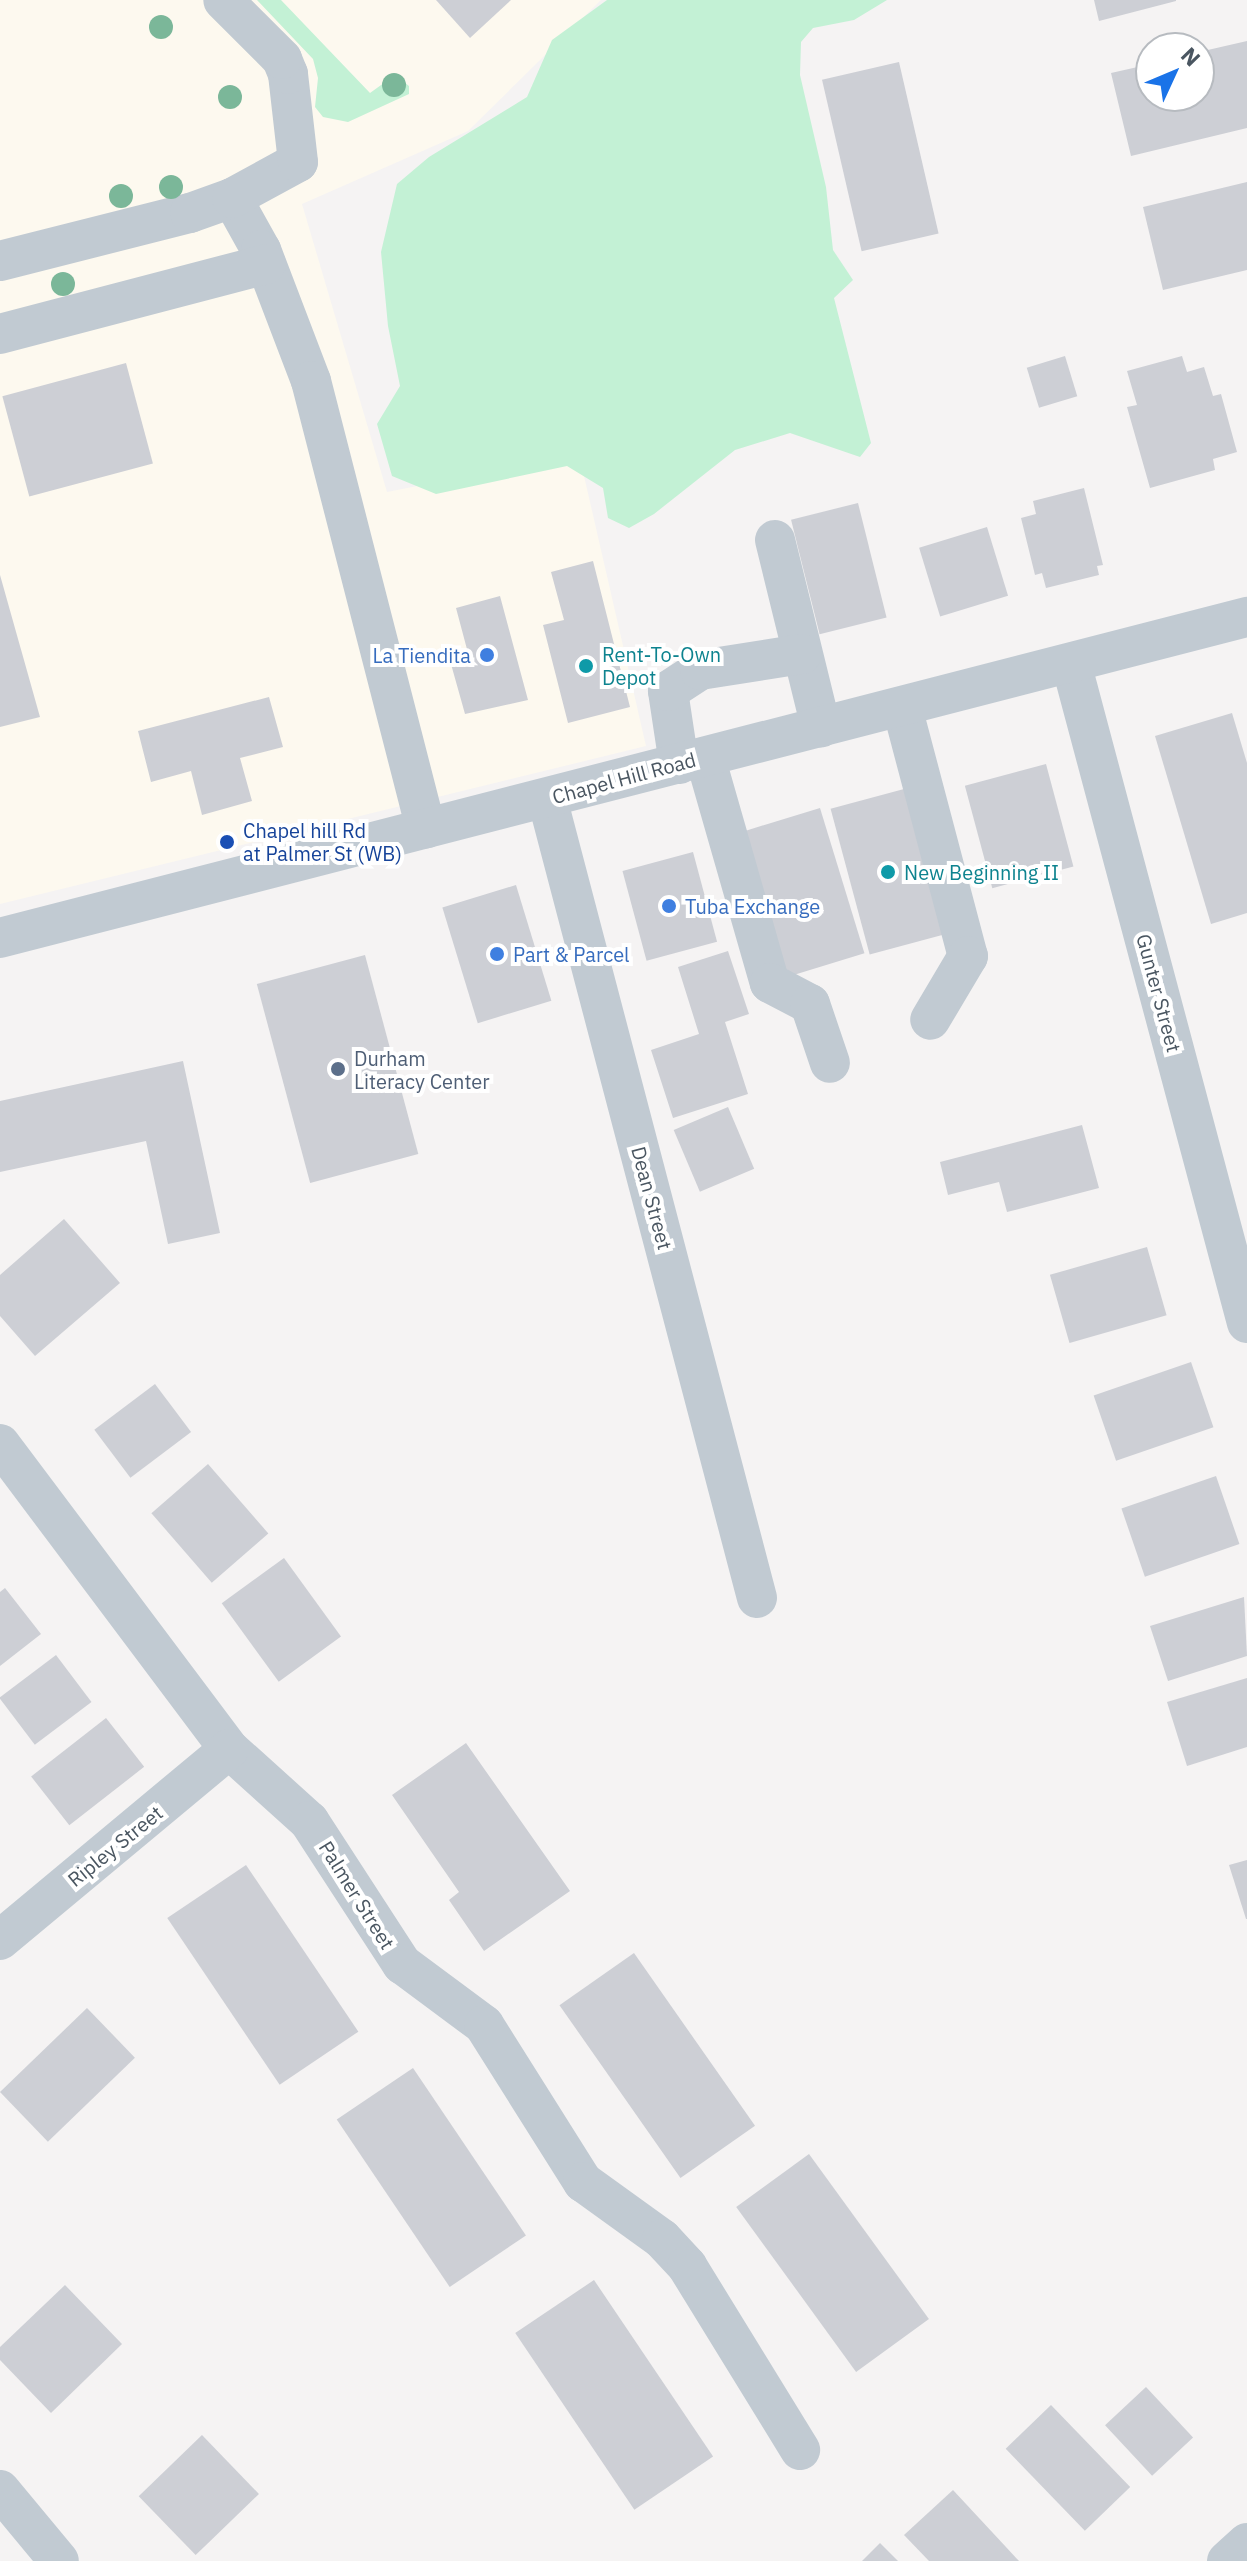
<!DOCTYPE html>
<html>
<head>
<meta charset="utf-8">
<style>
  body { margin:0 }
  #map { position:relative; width:1247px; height:2561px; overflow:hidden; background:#f5f3f3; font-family:"IBM Plex Sans",sans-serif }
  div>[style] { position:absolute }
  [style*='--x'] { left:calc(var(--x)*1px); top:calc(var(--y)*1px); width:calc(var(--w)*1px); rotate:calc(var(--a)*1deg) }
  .commercial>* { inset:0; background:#fdf9ef }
  .green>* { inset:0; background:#c3f1d5 }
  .building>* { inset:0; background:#cdcfd5; transform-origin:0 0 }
  .minor>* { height:40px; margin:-20px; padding:0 20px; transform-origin:20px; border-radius:20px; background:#c1cad2 }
  .trees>* { width:24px; height:24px; margin:-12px; border-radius:50%; background:#7bb799 }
  .dots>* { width:22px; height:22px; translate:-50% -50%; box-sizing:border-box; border:4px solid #fff; border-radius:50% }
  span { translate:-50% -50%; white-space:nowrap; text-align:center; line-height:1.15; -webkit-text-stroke:8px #fff; paint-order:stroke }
  .culture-label { font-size:20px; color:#0d838f }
  .left { translate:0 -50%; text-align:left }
  .shop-label { font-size:20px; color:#366cbe }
  .right { translate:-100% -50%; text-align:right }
  .street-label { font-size:20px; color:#4a5661 }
  .transit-label { font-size:20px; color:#164399 }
  .service-label { font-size:20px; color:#4e5e75 }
  .north { position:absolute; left:1135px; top:32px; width:80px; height:80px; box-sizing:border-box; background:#fff; border:2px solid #b7bbc0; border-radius:50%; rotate:46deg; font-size:22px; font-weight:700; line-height:32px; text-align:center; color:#4a5661 }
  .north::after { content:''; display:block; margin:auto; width:28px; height:36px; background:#1a73e8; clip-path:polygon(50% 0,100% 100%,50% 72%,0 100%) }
</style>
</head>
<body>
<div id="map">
  <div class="commercial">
    <i style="clip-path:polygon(0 0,601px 0,468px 131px,302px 204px,387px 492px,579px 454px,646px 746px,0 904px)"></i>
  </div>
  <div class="green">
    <i style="clip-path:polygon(257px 0,281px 0,370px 93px,395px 75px,409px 86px,409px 94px,348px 122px,323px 117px,315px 107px,318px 78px,313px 59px)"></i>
    <i style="clip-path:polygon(607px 0,887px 0,854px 20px,813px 28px,801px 42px,800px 75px,826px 187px,833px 250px,853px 280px,834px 298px,871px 443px,860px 457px,790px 433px,735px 450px,654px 514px,629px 528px,608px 518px,603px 488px,567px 466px,436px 494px,392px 476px,377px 424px,400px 386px,388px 326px,381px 252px,397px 184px,429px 157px,527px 97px,552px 40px)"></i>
  </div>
  <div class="building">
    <i style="clip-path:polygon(436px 0,511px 0,470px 38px)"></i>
    <i style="clip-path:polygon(1094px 0,1176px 0,1176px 1px,1099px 21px)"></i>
    <i style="clip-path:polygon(1247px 41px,1247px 128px,1131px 156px,1111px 73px,1151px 64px,1151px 96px,1199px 96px,1199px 52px)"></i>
    <i style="left:899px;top:62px;width:176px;height:79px;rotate:77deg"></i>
    <i style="clip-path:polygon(1247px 182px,1247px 270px,1163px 290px,1143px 207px)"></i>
    <i style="left:1065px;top:356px;width:42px;height:40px;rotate:73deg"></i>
    <i style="clip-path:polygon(1182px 356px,1187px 372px,1204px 367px,1213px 396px,1221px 394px,1237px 452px,1213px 459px,1215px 470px,1150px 488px,1127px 407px,1137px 405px,1127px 371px)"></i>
    <i style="left:126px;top:363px;width:104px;height:128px;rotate:75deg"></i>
    <i style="clip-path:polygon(1084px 488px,1103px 565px,1097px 566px,1099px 575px,1046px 588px,1042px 573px,1035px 575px,1021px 518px,1036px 514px,1033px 501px)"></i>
    <i style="left:858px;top:503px;width:118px;height:69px;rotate:76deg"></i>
    <i style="left:987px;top:527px;width:72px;height:71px;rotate:73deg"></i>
    <i style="clip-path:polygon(593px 561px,630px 707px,568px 723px,543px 625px,564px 620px,551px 572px)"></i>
    <i style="clip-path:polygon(0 575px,40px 717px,0 727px)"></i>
    <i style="clip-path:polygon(500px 596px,528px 700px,465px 714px,449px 657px,468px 653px,456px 608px)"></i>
    <i style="clip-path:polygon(269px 697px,283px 747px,240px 758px,252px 801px,202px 815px,191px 771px,151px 782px,138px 731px)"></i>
    <i style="clip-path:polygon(1232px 713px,1247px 763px,1247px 913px,1211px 924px,1155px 736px)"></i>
    <i style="left:1046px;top:764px;width:106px;height:84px;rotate:75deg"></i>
    <i style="left:904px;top:789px;width:151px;height:76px;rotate:75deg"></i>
    <i style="left:820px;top:808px;width:152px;height:80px;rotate:73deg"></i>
    <i style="left:693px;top:852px;width:93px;height:73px;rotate:75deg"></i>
    <i style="left:516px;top:885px;width:121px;height:77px;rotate:73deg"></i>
    <i style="clip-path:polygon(728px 951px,749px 1014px,725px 1022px,748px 1094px,673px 1118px,651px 1050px,699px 1034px,678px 967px)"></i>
    <i style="left:365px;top:955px;width:206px;height:112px;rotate:75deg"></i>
    <i style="clip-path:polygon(183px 1061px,220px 1233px,168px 1244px,146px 1141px,0 1172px,0 1101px)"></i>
    <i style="left:728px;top:1107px;width:67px;height:59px;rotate:67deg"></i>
    <i style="clip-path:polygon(1082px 1125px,1099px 1188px,1007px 1212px,999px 1182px,948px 1195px,940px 1162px)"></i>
    <i style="clip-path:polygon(64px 1219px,120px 1283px,35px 1356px,0 1316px,0 1275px)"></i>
    <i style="left:1147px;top:1247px;width:71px;height:101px;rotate:74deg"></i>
    <i style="left:1191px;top:1362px;width:69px;height:103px;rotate:71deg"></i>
    <i style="left:155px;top:1384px;width:60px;height:76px;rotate:53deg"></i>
    <i style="left:208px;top:1464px;width:92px;height:75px;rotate:49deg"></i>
    <i style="left:1216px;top:1476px;width:72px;height:100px;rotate:71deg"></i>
    <i style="left:284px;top:1558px;width:97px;height:77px;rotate:54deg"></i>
    <i style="clip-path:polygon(5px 1588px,41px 1634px,0 1666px,0 1592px)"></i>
    <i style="clip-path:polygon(1244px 1597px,1247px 1656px,1168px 1681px,1150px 1626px)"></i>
    <i style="left:56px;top:1655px;width:59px;height:71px;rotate:53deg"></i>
    <i style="clip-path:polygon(1247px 1678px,1247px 1747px,1187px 1766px,1167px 1702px)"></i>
    <i style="left:106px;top:1718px;width:62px;height:95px;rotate:52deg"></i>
    <i style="clip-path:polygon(466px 1743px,570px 1891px,484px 1951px,449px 1900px,459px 1892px,392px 1795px)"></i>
    <i style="clip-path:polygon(1247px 1860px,1247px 1919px,1246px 1919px,1229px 1865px)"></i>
    <i style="left:246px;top:1865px;width:201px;height:95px;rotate:56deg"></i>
    <i style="left:634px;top:1953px;width:211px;height:91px;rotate:55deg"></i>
    <i style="left:87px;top:2008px;width:69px;height:121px;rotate:46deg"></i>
    <i style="left:413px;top:2068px;width:202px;height:92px;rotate:56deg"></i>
    <i style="left:809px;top:2154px;width:204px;height:90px;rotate:54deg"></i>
    <i style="left:594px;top:2280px;width:213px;height:95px;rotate:56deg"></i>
    <i style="clip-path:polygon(65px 2285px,122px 2344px,51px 2413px,0 2360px,0 2347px)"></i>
    <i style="left:1146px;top:2387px;width:69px;height:56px;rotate:47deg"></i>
    <i style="left:1051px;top:2405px;width:114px;height:63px;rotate:46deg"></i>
    <i style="left:202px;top:2435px;width:82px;height:88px;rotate:46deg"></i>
    <i style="clip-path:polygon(953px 2490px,1019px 2561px,929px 2561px,904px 2535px)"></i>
    <i style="clip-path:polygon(880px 2543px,898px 2561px,862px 2561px)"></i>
  </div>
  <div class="minor">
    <i style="--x:232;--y:198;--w:60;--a:60.9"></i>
    <i style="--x:261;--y:250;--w:140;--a:69.1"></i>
    <i style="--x:311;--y:381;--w:462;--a:75.6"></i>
    <i style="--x:0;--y:261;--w:196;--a:-14.2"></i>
    <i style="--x:190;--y:213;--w:45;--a:-19.7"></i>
    <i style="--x:232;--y:198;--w:75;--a:-28.6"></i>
    <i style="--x:298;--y:162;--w:89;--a:-96.5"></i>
    <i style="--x:288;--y:74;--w:16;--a:-112"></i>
    <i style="--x:282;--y:59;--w:83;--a:-135"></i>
    <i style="--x:0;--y:334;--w:275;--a:-14.7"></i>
    <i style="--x:775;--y:540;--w:193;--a:76.2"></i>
    <i style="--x:1071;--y:663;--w:683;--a:75.07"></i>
    <i style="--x:902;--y:707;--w:258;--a:75.2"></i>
    <i style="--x:968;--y:956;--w:74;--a:120.7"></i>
    <i style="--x:705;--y:757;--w:235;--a:74"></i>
    <i style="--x:770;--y:983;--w:45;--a:27.7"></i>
    <i style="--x:810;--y:1004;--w:62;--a:71.3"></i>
    <i style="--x:679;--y:764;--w:74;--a:-98.6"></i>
    <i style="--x:668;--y:691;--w:38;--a:-33"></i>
    <i style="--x:700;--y:670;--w:103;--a:-8.9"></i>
    <i style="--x:547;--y:798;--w:827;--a:75.29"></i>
    <i style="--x:0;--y:938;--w:1288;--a:-14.44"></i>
    <i style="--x:0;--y:1444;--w:381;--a:53.1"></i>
    <i style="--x:229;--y:1749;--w:108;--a:42"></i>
    <i style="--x:309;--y:1821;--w:171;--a:57"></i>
    <i style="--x:402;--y:1964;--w:102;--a:36.6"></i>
    <i style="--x:484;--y:2025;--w:186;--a:57.8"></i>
    <i style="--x:583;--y:2182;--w:97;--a:35.8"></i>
    <i style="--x:662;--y:2239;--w:37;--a:47"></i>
    <i style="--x:687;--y:2266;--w:216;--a:58.4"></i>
    <i style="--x:0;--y:1940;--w:298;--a:-39.8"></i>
    <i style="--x:0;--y:2490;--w:92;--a:50.3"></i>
    <i style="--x:1227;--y:2561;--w:27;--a:-42"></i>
  </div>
  <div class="trees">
    <i style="left:161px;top:27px"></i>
    <i style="left:394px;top:85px"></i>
    <i style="left:230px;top:97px"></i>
    <i style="left:171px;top:187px"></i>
    <i style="left:121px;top:196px"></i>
    <i style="left:63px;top:284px"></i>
  </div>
  <div class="dots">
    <i style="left:487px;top:655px;background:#3f7fe0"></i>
    <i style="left:586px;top:666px;background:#0f9aa8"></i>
    <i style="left:227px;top:842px;background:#1a4fb4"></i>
    <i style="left:888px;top:872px;background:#0f9aa8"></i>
    <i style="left:669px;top:906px;background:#3f7fe0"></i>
    <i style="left:497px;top:954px;background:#3f7fe0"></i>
    <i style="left:338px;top:1069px;background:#5c6f8a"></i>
  </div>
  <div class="culture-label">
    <span class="left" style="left:602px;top:666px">Rent-To-Own<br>Depot</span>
    <span class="left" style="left:904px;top:872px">New Beginning II</span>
  </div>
  <div class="shop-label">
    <span class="right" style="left:471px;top:655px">La Tiendita</span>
    <span class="left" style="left:685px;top:906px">Tuba Exchange</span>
    <span class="left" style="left:513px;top:954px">Part &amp; Parcel</span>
  </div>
  <div class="street-label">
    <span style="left:624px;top:778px;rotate:-15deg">Chapel Hill Road</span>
    <span style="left:1159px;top:993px;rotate:75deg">Gunter Street</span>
    <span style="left:652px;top:1198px;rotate:75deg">Dean Street</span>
    <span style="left:115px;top:1846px;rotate:-39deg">Ripley Street</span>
    <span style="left:357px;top:1895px;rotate:58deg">Palmer Street</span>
  </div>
  <div class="transit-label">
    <span class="left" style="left:243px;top:842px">Chapel hill Rd<br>at Palmer St (WB)</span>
  </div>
  <div class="service-label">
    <span class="left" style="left:354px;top:1070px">Durham<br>Literacy Center</span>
  </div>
  <div class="north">N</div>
</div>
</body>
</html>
